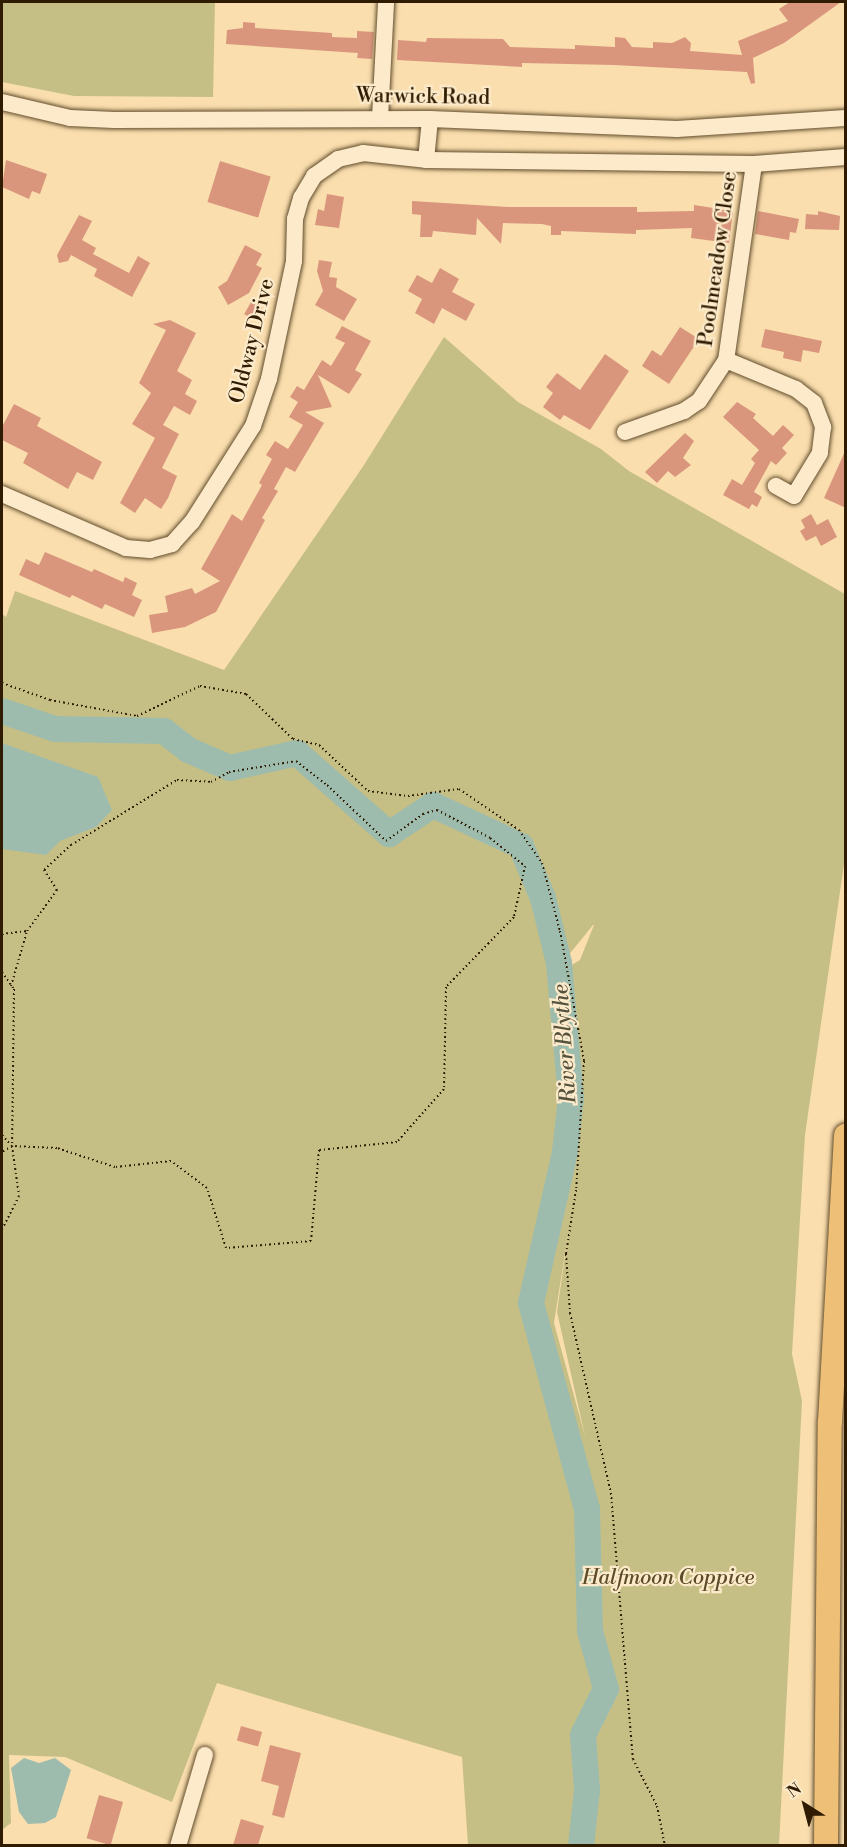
<!DOCTYPE html>
<html>
<head>
<meta charset="utf-8">
<style>
  body { margin:0 }
  #map { position:relative; width:847px; height:1847px; overflow:hidden; background:#fadeae; font-family:"Libre Bodoni",serif }
  div>[style] { position:absolute }
  [style*='--x'] { left:calc(var(--x)*1px); top:calc(var(--y)*1px); width:calc(var(--w)*1px); rotate:calc(var(--a)*1deg) }
  .green>* { inset:0; background:#c6bf85 }
  .water>* { inset:0; background:#9ebcad }
  .river>* { height:26px; margin:-13px; padding:0 13px; transform-origin:13px; border-radius:13px; background:#9ebcad }
  .building>* { inset:0; background:#d9967d; transform-origin:0 0 }
  .path>* { height:2px; margin-top:-1px; transform-origin:0; background:repeating-linear-gradient(90deg,#2e1b01 0 1.5px,transparent 0 4.5px) }
  .roads { filter:drop-shadow(0 0 2px #614c2c) drop-shadow(0 0 2px #614c2c) }
  .minor>* { height:16px; margin:-8px; padding:0 8px; transform-origin:8px; border-radius:8px; background:#fceaca }
  .highway>* { height:24px; margin:-12px; padding:0 12px; transform-origin:12px; border-radius:12px; background:#edbf77 }
  span { translate:-50% -50%; white-space:nowrap; text-align:center; line-height:1.15; -webkit-text-stroke:4.5px #fceaca; paint-order:stroke }
  .street-label { font-size:21px; color:#2e1b01 }
  .park-label { font-size:21px; color:#5c4c29; font-style:italic }
  .water-label { font-size:22px; color:#55533d; font-style:italic }
  .frame { position:absolute; inset:0; border:3px solid #2e1b01; pointer-events:none }
  .north { position:absolute; left:775px; top:1775px; width:60px; height:60px; -webkit-text-stroke:4px #fceaca; paint-order:stroke; rotate:324deg; font-size:16px; font-weight:700; line-height:24px; text-align:center; color:#2e1b01 }
  .north::after { content:''; display:block; margin:auto; width:21px; height:27px; background:#2e1b01; clip-path:polygon(50% 0,100% 100%,50% 72%,0 100%) }
</style>
</head>
<body>
<div id="map">
  <div class="green">
    <i style="clip-path:polygon(2px 2px,215px 2px,213px 97px,74px 96px,2px 82px)"></i>
    <i style="clip-path:polygon(evenodd,444px 337px,518px 402px,601px 449px,629px 471px,845px 594px,845px 857px,805px 1135px,792px 1354px,802px 1401px,779px 1845px,468px 1845px,462px 1757px,217px 1683px,172px 1802px,65px 1757px,9px 1755px,11px 1823px,2px 1830px,2px 614px,6px 617px,15px 591px,224px 670px,364px 465px,444px 337px,594px 925px,580px 960px,550px 978px,593px 925px,594px 925px,444px 337px,569px 1228px,557px 1312px,585px 1436px,554px 1323px,569px 1228px)"></i>
  </div>
  <div class="water">
    <i style="clip-path:polygon(2px 743px,98px 777px,112px 810px,96px 827px,60px 841px,46px 855px,2px 849px)"></i>
    <i style="clip-path:polygon(24px 1758px,39px 1763px,55px 1758px,71px 1770px,56px 1817px,45px 1823px,28px 1824px,19px 1812px,11px 1768px)"></i>
  </div>
  <div class="river">
    <i style="--x:2;--y:711;--w:56;--a:18.8"></i>
    <i style="--x:55;--y:729;--w:109;--a:1.1"></i>
    <i style="--x:164;--y:731;--w:31;--a:38"></i>
    <i style="--x:188;--y:750;--w:46;--a:23.2"></i>
    <i style="--x:230;--y:768;--w:69;--a:-12.6"></i>
    <i style="--x:297;--y:753;--w:123;--a:41.4"></i>
    <i style="--x:389;--y:834;--w:53;--a:-33.4"></i>
    <i style="--x:433;--y:805;--w:97;--a:25"></i>
    <i style="--x:521;--y:846;--w:56;--a:67.1"></i>
    <i style="--x:543;--y:898;--w:67;--a:76.2"></i>
    <i style="--x:559;--y:963;--w:136;--a:84.9"></i>
    <i style="--x:571;--y:1098;--w:54;--a:96.3"></i>
    <i style="--x:565;--y:1152;--w:155;--a:102.7"></i>
    <i style="--x:531;--y:1303;--w:213;--a:74.8"></i>
    <i style="--x:587;--y:1509;--w:122;--a:88.6"></i>
    <i style="--x:590;--y:1631;--w:60;--a:74.6"></i>
    <i style="--x:606;--y:1689;--w:51;--a:116.6"></i>
    <i style="--x:583;--y:1735;--w:55;--a:85.8"></i>
    <i style="--x:587;--y:1790;--w:56;--a:96.1"></i>
  </div>
  <div class="building">
    <i style="clip-path:polygon(790px 2px,841px 2px,784px 43px,753px 58px,755px 83px,751px 84px,747px 72px,614px 65px,522px 63px,522px 67px,397px 60px,398px 40px,426px 42px,427px 38px,503px 39px,510px 47px,575px 49px,575px 45px,615px 47px,615px 37px,625px 38px,632px 47px,653px 48px,653px 42px,672px 43px,685px 37px,691px 43px,690px 51px,742px 55px,738px 41px,788px 21px,779px 9px)"></i>
    <i style="clip-path:polygon(243px 22px,255px 23px,255px 28px,332px 33px,332px 37px,357px 38px,357px 31px,374px 32px,372px 59px,357px 58px,358px 53px,226px 44px,227px 30px,243px 28px)"></i>
    <i style="clip-path:polygon(6px 160px,47px 174px,40px 194px,32px 191px,29px 199px,2px 187px)"></i>
    <i style="left:220px;top:161px;width:53px;height:43px;rotate:17deg"></i>
    <i style="clip-path:polygon(327px 194px,344px 197px,339px 228px,315px 225px,318px 209px,324px 211px)"></i>
    <i style="clip-path:polygon(412px 201px,508px 207px,637px 207px,637px 212px,694px 211px,694px 205px,733px 211px,729px 243px,691px 238px,692px 228px,636px 230px,636px 234px,561px 231px,561px 235px,551px 235px,551px 226px,542px 224px,503px 223px,501px 244px,477px 218px,476px 235px,433px 231px,432px 237px,420px 237px,421px 215px,412px 214px)"></i>
    <i style="clip-path:polygon(758px 211px,799px 219px,796px 233px,790px 232px,789px 240px,755px 234px)"></i>
    <i style="clip-path:polygon(818px 211px,840px 216px,839px 230px,805px 229px,806px 214px,818px 215px)"></i>
    <i style="clip-path:polygon(79px 215px,92px 221px,82px 240px,96px 248px,93px 254px,129px 273px,138px 256px,150px 263px,132px 297px,94px 276px,97px 269px,71px 255px,68px 261px,59px 263px,57px 255px)"></i>
    <i style="clip-path:polygon(245px 245px,262px 254px,256px 265px,262px 268px,249px 293px,228px 305px,218px 287px,227px 281px)"></i>
    <i style="clip-path:polygon(319px 260px,332px 262px,329px 277px,337px 278px,336px 287px,357px 299px,344px 321px,315px 305px,323px 291px,317px 271px)"></i>
    <i style="clip-path:polygon(440px 268px,459px 279px,452px 292px,475px 304px,466px 321px,442px 308px,434px 324px,415px 313px,422px 299px,408px 291px,417px 275px,432px 283px)"></i>
    <i style="left:251px;top:302px;width:13px;height:14px;rotate:29deg"></i>
    <i style="clip-path:polygon(170px 320px,196px 333px,177px 371px,192px 380px,185px 394px,197px 401px,190px 415px,174px 406px,163px 425px,179px 434px,162px 468px,177px 476px,168px 498px,161px 509px,145px 498px,135px 513px,120px 503px,155px 438px,132px 424px,151px 393px,139px 383px,166px 330px,153px 324px)"></i>
    <i style="clip-path:polygon(342px 326px,371px 341px,355px 370px,362px 374px,349px 394px,318px 375px,332px 407px,305px 412px,324px 423px,295px 472px,286px 467px,274px 489px,278px 491px,262px 518px,265px 520px,216px 612px,185px 627px,152px 633px,149px 615px,168px 612px,165px 596px,192px 588px,195px 594px,220px 581px,201px 569px,232px 514px,242px 521px,262px 485px,259px 483px,272px 459px,266px 455px,275px 441px,288px 449px,303px 425px,289px 417px,298px 402px,290px 397px,297px 386px,304px 390px,322px 360px,331px 366px,345px 343px,335px 338px)"></i>
    <i style="clip-path:polygon(680px 327px,699px 339px,669px 384px,642px 366px,652px 350px,661px 356px)"></i>
    <i style="clip-path:polygon(765px 329px,822px 341px,819px 353px,803px 350px,801px 362px,783px 358px,784px 352px,761px 347px)"></i>
    <i style="clip-path:polygon(605px 354px,629px 371px,590px 430px,564px 415px,560px 420px,543px 407px,553px 393px,546px 387px,557px 373px,580px 390px)"></i>
    <i style="clip-path:polygon(737px 402px,756px 414px,753px 418px,773px 436px,783px 425px,794px 435px,782px 448px,787px 453px,776px 465px,771px 461px,754px 492px,762px 497px,757px 507px,752px 504px,749px 509px,723px 495px,732px 479px,742px 485px,755px 463px,751px 459px,759px 450px,723px 417px)"></i>
    <i style="clip-path:polygon(14px 404px,41px 418px,37px 426px,102px 462px,93px 480px,77px 472px,68px 489px,23px 463px,28px 453px,2px 440px,2px 427px)"></i>
    <i style="clip-path:polygon(685px 433px,694px 441px,683px 458px,691px 465px,675px 477px,668px 471px,657px 483px,645px 472px)"></i>
    <i style="clip-path:polygon(846px 449px,846px 508px,824px 498px)"></i>
    <i style="clip-path:polygon(811px 514px,817px 525px,828px 519px,837px 537px,821px 546px,816px 536px,806px 541px,800px 531px,805px 528px,801px 520px)"></i>
    <i style="clip-path:polygon(45px 552px,92px 572px,94px 569px,123px 582px,125px 577px,137px 583px,132px 595px,142px 600px,134px 617px,105px 604px,102px 609px,72px 595px,70px 598px,19px 575px,26px 559px,39px 565px)"></i>
    <i style="left:241px;top:1726px;width:22px;height:15px;rotate:16deg"></i>
    <i style="clip-path:polygon(270px 1745px,301px 1753px,284px 1818px,272px 1815px,279px 1786px,261px 1781px)"></i>
    <i style="left:99px;top:1795px;width:25px;height:45px;rotate:16deg"></i>
    <i style="clip-path:polygon(241px 1819px,264px 1826px,258px 1845px,233px 1845px)"></i>
  </div>
  <div class="path">
    <i style="--x:2;--y:683;--w:51;--a:19.5"></i>
    <i style="--x:50;--y:700;--w:88;--a:10.4"></i>
    <i style="--x:137;--y:716;--w:70;--a:-25.5"></i>
    <i style="--x:200;--y:686;--w:47;--a:9.9"></i>
    <i style="--x:246;--y:694;--w:65;--a:43.8"></i>
    <i style="--x:293;--y:739;--w:27;--a:13"></i>
    <i style="--x:319;--y:745;--w:67;--a:43.2"></i>
    <i style="--x:368;--y:791;--w:40;--a:7.1"></i>
    <i style="--x:408;--y:796;--w:51;--a:-7.8"></i>
    <i style="--x:459;--y:789;--w:73;--a:34.3"></i>
    <i style="--x:519;--y:830;--w:40;--a:55.1"></i>
    <i style="--x:542;--y:863;--w:70;--a:75.2"></i>
    <i style="--x:560;--y:931;--w:132;--a:79.5"></i>
    <i style="--x:584;--y:1061;--w:129;--a:93.5"></i>
    <i style="--x:576;--y:1190;--w:65;--a:98.9"></i>
    <i style="--x:566;--y:1254;--w:59;--a:86.1"></i>
    <i style="--x:570;--y:1313;--w:185;--a:77.2"></i>
    <i style="--x:611;--y:1493;--w:267;--a:85.3"></i>
    <i style="--x:633;--y:1759;--w:53;--a:62.9"></i>
    <i style="--x:657;--y:1806;--w:41;--a:78.7"></i>
    <i style="--x:2;--y:934;--w:25;--a:-7"></i>
    <i style="--x:2;--y:972;--w:21;--a:55"></i>
    <i style="--x:14;--y:989;--w:157;--a:90.7"></i>
    <i style="--x:12;--y:1146;--w:12;--a:149"></i>
    <i style="--x:11;--y:986;--w:57;--a:-73.8"></i>
    <i style="--x:27;--y:931;--w:51;--a:-53.8"></i>
    <i style="--x:57;--y:890;--w:24;--a:-123"></i>
    <i style="--x:44;--y:870;--w:37;--a:-43"></i>
    <i style="--x:71;--y:845;--w:124;--a:-31.5"></i>
    <i style="--x:177;--y:780;--w:34;--a:3"></i>
    <i style="--x:211;--y:782;--w:21;--a:-29"></i>
    <i style="--x:229;--y:772;--w:68;--a:-9.3"></i>
    <i style="--x:296;--y:761;--w:39;--a:38"></i>
    <i style="--x:327;--y:785;--w:81;--a:43.5"></i>
    <i style="--x:386;--y:841;--w:46;--a:-36.1"></i>
    <i style="--x:423;--y:814;--w:15;--a:-16"></i>
    <i style="--x:437;--y:810;--w:60;--a:27.8"></i>
    <i style="--x:490;--y:838;--w:45;--a:38.7"></i>
    <i style="--x:525;--y:866;--w:52;--a:102.2"></i>
    <i style="--x:514;--y:917;--w:98;--a:134.2"></i>
    <i style="--x:446;--y:987;--w:102;--a:91.1"></i>
    <i style="--x:444;--y:1089;--w:71;--a:131.6"></i>
    <i style="--x:397;--y:1142;--w:78;--a:174.1"></i>
    <i style="--x:319;--y:1150;--w:91;--a:95"></i>
    <i style="--x:311;--y:1241;--w:85;--a:175.3"></i>
    <i style="--x:226;--y:1248;--w:63;--a:-107.6"></i>
    <i style="--x:207;--y:1188;--w:45;--a:-143.1"></i>
    <i style="--x:171;--y:1161;--w:56;--a:173.9"></i>
    <i style="--x:115;--y:1167;--w:61;--a:-161.9"></i>
    <i style="--x:57;--y:1148;--w:45;--a:-177.5"></i>
    <i style="--x:2;--y:1135;--w:15;--a:48"></i>
    <i style="--x:12;--y:1146;--w:50;--a:82"></i>
    <i style="--x:19;--y:1196;--w:38;--a:117"></i>
  </div>
  <div class="roads">
    <div class="minor">
      <i style="--x:2;--y:102;--w:70;--a:13.2"></i>
      <i style="--x:70;--y:118;--w:44;--a:2.6"></i>
      <i style="--x:114;--y:120;--w:316;--a:-0.2"></i>
      <i style="--x:430;--y:119;--w:247;--a:2.3"></i>
      <i style="--x:677;--y:129;--w:169;--a:-3.7"></i>
      <i style="--x:380;--y:118;--w:116;--a:-87"></i>
      <i style="--x:426;--y:160;--w:328;--a:0.7"></i>
      <i style="--x:754;--y:164;--w:92;--a:-4.4"></i>
      <i style="--x:754;--y:164;--w:198;--a:98.1"></i>
      <i style="--x:726;--y:360;--w:76;--a:22.5"></i>
      <i style="--x:796;--y:389;--w:23;--a:38"></i>
      <i style="--x:814;--y:403;--w:26;--a:69"></i>
      <i style="--x:823;--y:427;--w:26;--a:97"></i>
      <i style="--x:820;--y:453;--w:50;--a:121.2"></i>
      <i style="--x:794;--y:496;--w:21;--a:-151"></i>
      <i style="--x:625;--y:432;--w:63;--a:-19.6"></i>
      <i style="--x:684;--y:411;--w:18;--a:-34"></i>
      <i style="--x:699;--y:401;--w:49;--a:-56.6"></i>
      <i style="--x:2;--y:494;--w:135;--a:23.5"></i>
      <i style="--x:126;--y:548;--w:24;--a:5"></i>
      <i style="--x:150;--y:550;--w:23;--a:-15"></i>
      <i style="--x:172;--y:544;--w:30;--a:-48"></i>
      <i style="--x:192;--y:522;--w:114;--a:-57.6"></i>
      <i style="--x:253;--y:426;--w:50;--a:-71.2"></i>
      <i style="--x:269;--y:379;--w:121;--a:-78"></i>
      <i style="--x:294;--y:261;--w:42;--a:-88.6"></i>
      <i style="--x:295;--y:219;--w:22;--a:-74"></i>
      <i style="--x:301;--y:198;--w:26;--a:-59"></i>
      <i style="--x:314;--y:176;--w:29;--a:-35"></i>
      <i style="--x:338;--y:159;--w:26;--a:-13"></i>
      <i style="--x:363;--y:153;--w:63;--a:6.3"></i>
      <i style="--x:426;--y:160;--w:41;--a:-84.4"></i>
      <i style="--x:178;--y:1846;--w:95;--a:-73.5"></i>
    </div>
    <div class="highway">
      <i style="--x:826;--y:1846;--w:424;--a:-89.5"></i>
      <i style="--x:830;--y:1422;--w:287;--a:-86.8"></i>
    </div>
  </div>
  <div class="street-label">
    <span style="left:423px;top:97px;rotate:1deg">Warwick Road</span>
    <span style="left:718px;top:259px;rotate:-82deg">Poolmeadow Close</span>
    <span style="left:252px;top:341px;rotate:-76deg">Oldway Drive</span>
  </div>
  <div class="park-label">
    <span style="left:668px;top:1578px">Halfmoon Coppice</span>
  </div>
  <div class="water-label">
    <span style="left:565px;top:1044px;rotate:-94deg">River Blythe</span>
  </div>
  <div class="frame"></div>
  <div class="north">N</div>
</div>
</body>
</html>
